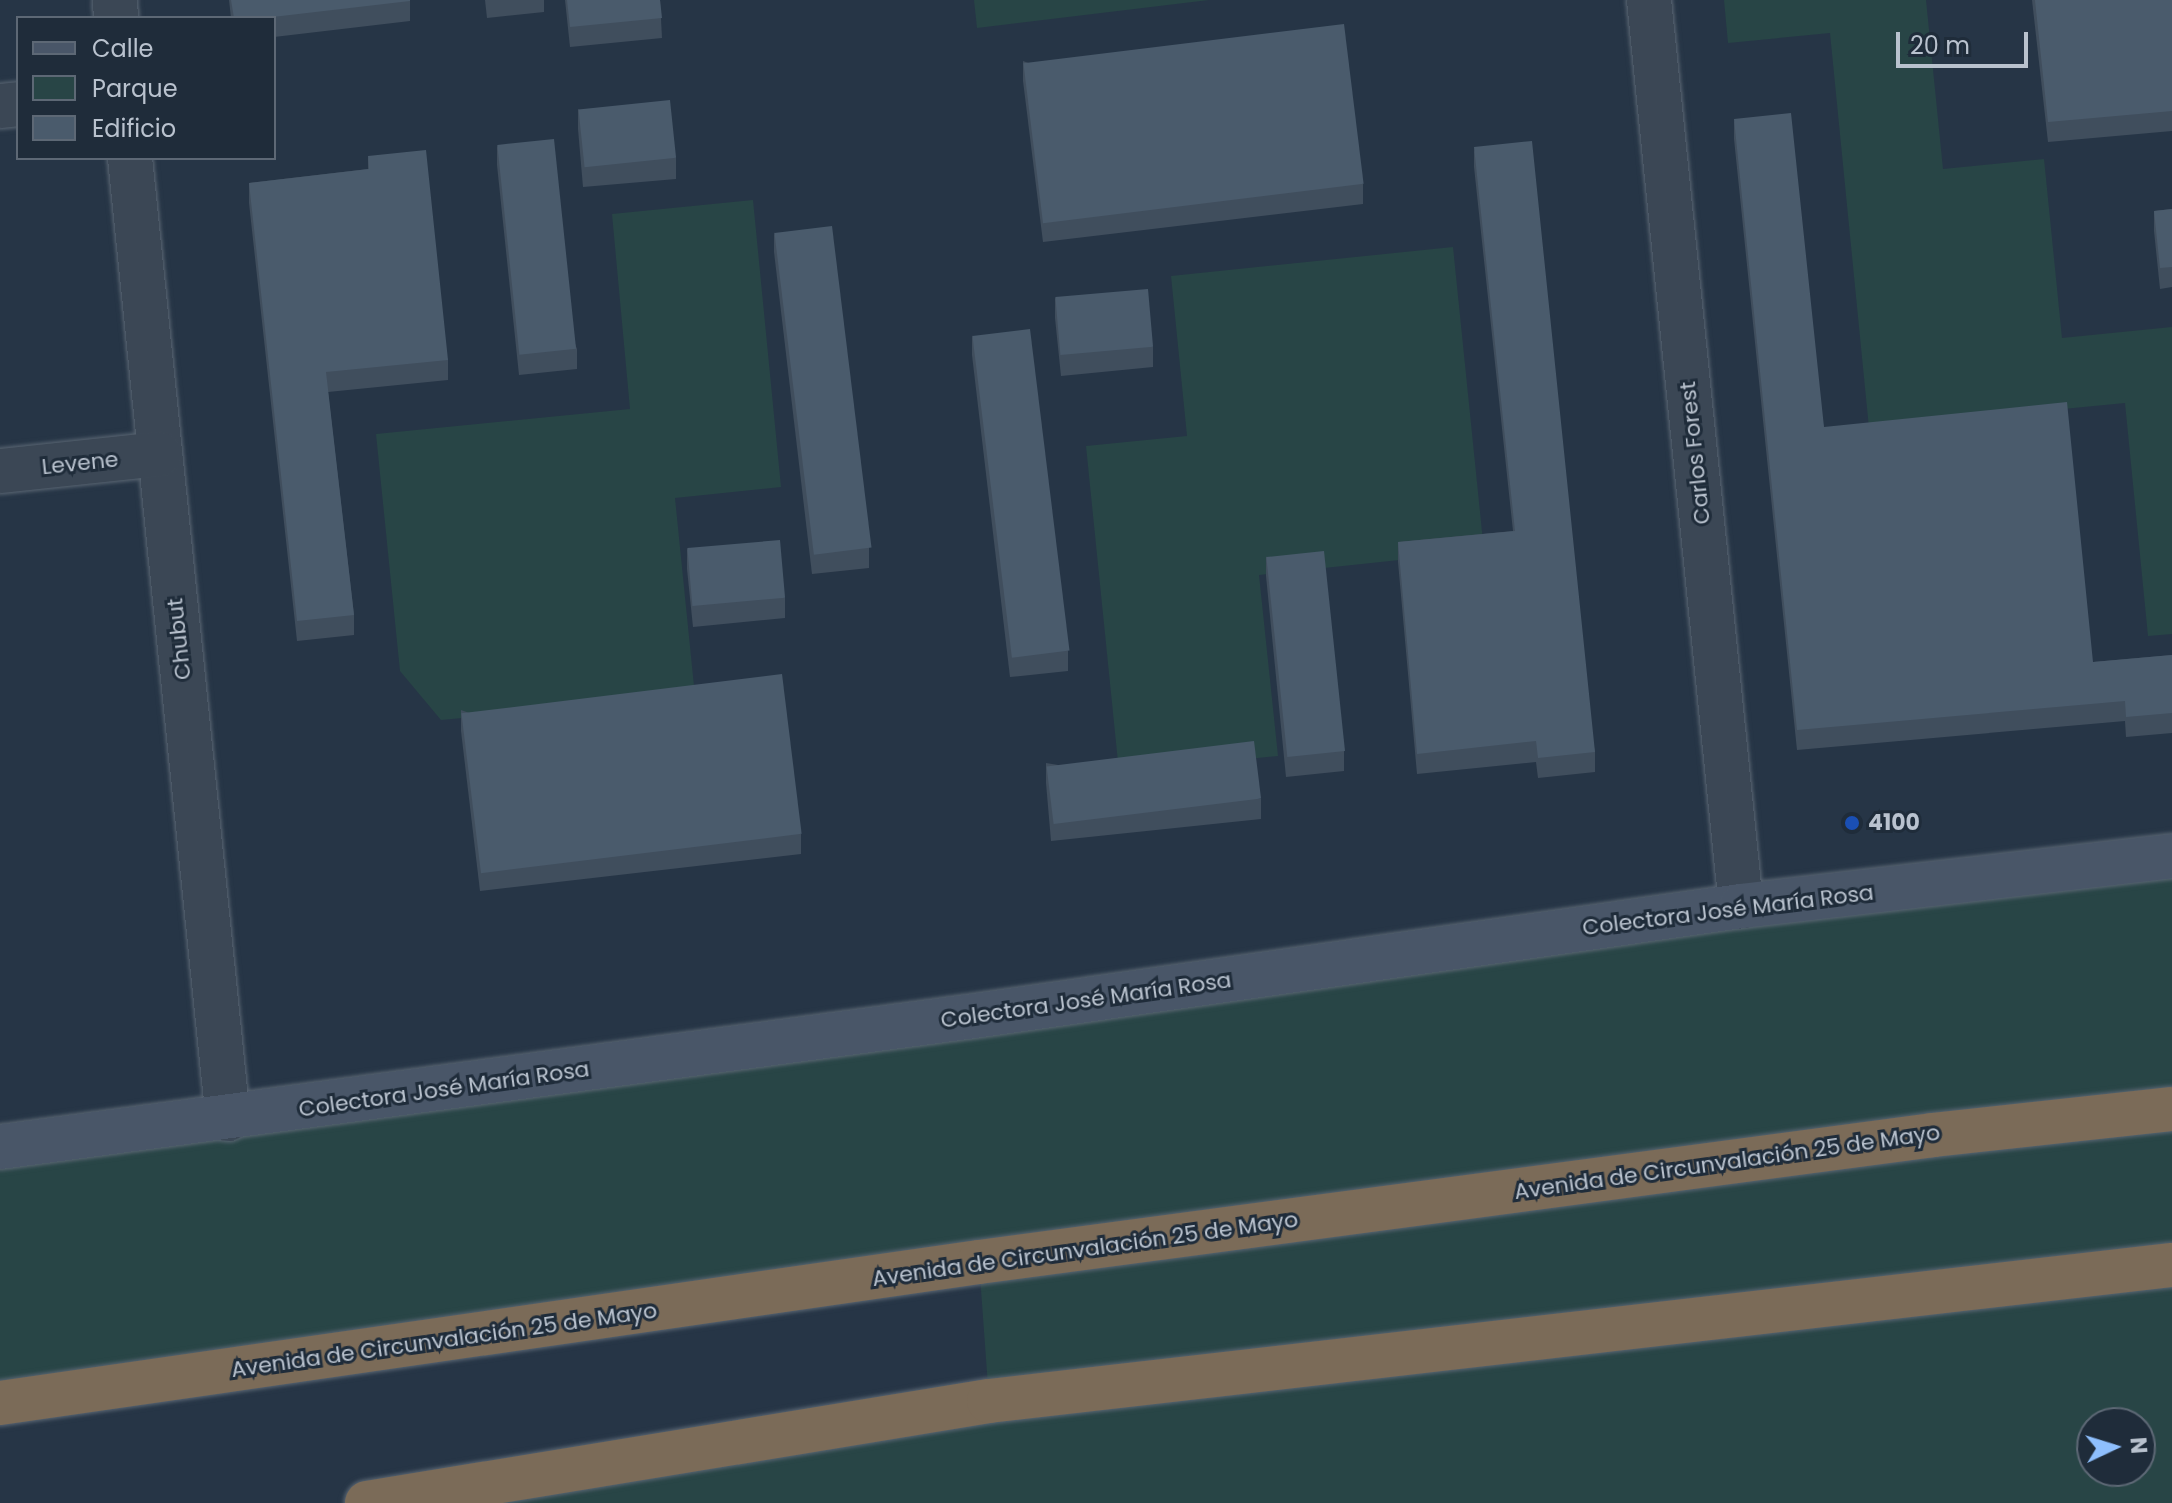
<!DOCTYPE html>
<html>
<head>
<meta charset="utf-8">
<style>
  body { margin:0 }
  #map { position:relative; width:2172px; height:1503px; overflow:hidden; background:#263546; font-family:Poppins,sans-serif }
  div>[style] { position:absolute }
  [style*='--x'] { left:calc(var(--x)*1px); top:calc(var(--y)*1px); width:calc(var(--w)*1px); rotate:calc(var(--a)*1deg) }
  .green>* { inset:0; background:#284546 }
  .roads { filter:drop-shadow(0 0 2px #596572) drop-shadow(0 0 2px #596572) }
  .minor>* { height:44px; margin:-22px; padding:0 22px; transform-origin:22px; border-radius:22px; background:#3b4755 }
  .secondary>* { height:44px; margin:-22px; padding:0 22px; transform-origin:22px; border-radius:22px; background:#495668 }
  .motorway>* { height:44px; margin:-22px; padding:0 22px; transform-origin:22px; border-radius:22px; background:#7b6b58 }
  .wall>* { inset:0; background:#404e5d }
  .building>* { inset:0; background:#4a5b6c; transform-origin:0 0 }
  .dots>* { width:22px; height:22px; translate:-50% -50%; box-sizing:border-box; border:4px solid #1f2c3a; border-radius:50% }
  span { translate:-50% -50%; white-space:nowrap; text-align:center; line-height:1.15; -webkit-text-stroke:6px #1f2c3a; paint-order:stroke }
  .street-label { font-size:22px; color:#b9c2ce }
  .poi-label { font-size:22px; color:#b9c2ce; font-weight:700 }
  .left { translate:0 -50%; text-align:left }
  .legend { position:absolute; left:16px; top:16px; width:260px; height:144px; box-sizing:border-box; background:#1f2c3a; border:2px solid #5d6875; margin:0; padding:10px 14px; list-style:none; font-size:24px; color:#b9c2ce }
  .legend li { display:flex; align-items:center; gap:16px; height:40px }
  .legend b { width:40px; border:2px solid #5d6875 }
  .north { position:absolute; left:2076px; top:1407px; width:80px; height:80px; box-sizing:border-box; background:#1f2c3a; border:2px solid #5d6875; border-radius:50%; rotate:86deg; font-size:22px; font-weight:700; line-height:32px; text-align:center; color:#b9c2ce }
  .north::after { content:''; display:block; margin:auto; width:28px; height:36px; background:#8ebffd; clip-path:polygon(50% 0,100% 100%,50% 72%,0 100%) }
  .scale { position:absolute; left:1896px; top:32px; width:132px; height:36px; box-sizing:border-box; border:4px solid #b9c2ce; border-top:0; padding-left:10px; font-size:24px; line-height:28px; white-space:nowrap; color:#b9c2ce; -webkit-text-stroke:6px #1f2c3a; paint-order:stroke }
</style>
</head>
<body>
<div id="map">
  <div class="green">
    <i style="clip-path:polygon(974px 0,1209px 0,977px 28px)"></i>
    <i style="clip-path:polygon(1724px 0,1926px 0,1943px 169px,2044px 159px,2062px 338px,2172px 327px,2172px 634px,2148px 636px,2125px 403px,1869px 428px,1830px 33px,1728px 43px)"></i>
    <i style="clip-path:polygon(753px 200px,781px 487px,675px 498px,695px 696px,441px 720px,400px 671px,376px 434px,630px 409px,612px 214px)"></i>
    <i style="clip-path:polygon(1453px 247px,1484px 551px,1259px 575px,1278px 756px,1119px 772px,1086px 446px,1187px 436px,1171px 276px)"></i>
    <i style="clip-path:polygon(evenodd,2172px 856px,2172px 1503px,367px 1503px,989px 1400px,979px 1262px,0 1403px,0 1147px,2172px 856px,2092px 1423px,2140px 1423px,2140px 1471px,2092px 1471px,2092px 1423px)"></i>
  </div>
  <div class="roads">
    <div class="minor">
      <i style="--x:115;--y:0;--w:18;--a:87"></i>
      <i style="--x:1649;--y:0;--w:911;--a:84.2"></i>
      <i style="--x:0;--y:106;--w:18;--a:-6"></i>
      <i style="--x:130;--y:158;--w:966;--a:84.18"></i>
      <i style="--x:0;--y:471;--w:161;--a:-6.1"></i>
    </div>
    <div class="secondary">
      <i style="--x:0;--y:1147;--w:983;--a:-7.66"></i>
      <i style="--x:974;--y:1016;--w:775;--a:-8.16"></i>
      <i style="--x:1741;--y:906;--w:434;--a:-6.6"></i>
    </div>
    <div class="motorway">
      <i style="--x:0;--y:1403;--w:989;--a:-8.2"></i>
      <i style="--x:979;--y:1262;--w:962;--a:-7.58"></i>
      <i style="--x:1933;--y:1135;--w:240;--a:-6.2"></i>
      <i style="--x:367;--y:1503;--w:630;--a:-9.31"></i>
      <i style="--x:989;--y:1401;--w:1191;--a:-6.56"></i>
    </div>
  </div>
  <div class="wall">
    <i style="clip-path:polygon(229px 0,410px 0,410px 21px,274px 37px,274px 18px,231px 18px)"></i>
    <i style="clip-path:polygon(485px 0,544px 0,544px 12px,487px 18px)"></i>
    <i style="clip-path:polygon(565px 0,660px 0,662px 38px,570px 47px)"></i>
    <i style="clip-path:polygon(2032px 0,2172px 0,2172px 131px,2048px 142px)"></i>
    <i style="clip-path:polygon(1023px 61px,1363px 184px,1363px 204px,1043px 242px,1023px 81px)"></i>
    <i style="clip-path:polygon(578px 109px,676px 158px,676px 179px,583px 187px,578px 129px)"></i>
    <i style="clip-path:polygon(1734px 119px,1824px 427px,2093px 662px,2172px 655px,2172px 733px,2126px 737px,2125px 721px,1797px 750px,1734px 139px)"></i>
    <i style="clip-path:polygon(497px 145px,577px 349px,577px 369px,519px 375px,497px 165px)"></i>
    <i style="clip-path:polygon(1474px 147px,1595px 752px,1595px 772px,1538px 778px,1536px 762px,1417px 774px,1398px 562px,1398px 542px,1513px 531px,1474px 167px)"></i>
    <i style="clip-path:polygon(368px 156px,448px 360px,448px 380px,328px 392px,354px 615px,354px 635px,297px 641px,249px 203px,249px 183px,368px 169px)"></i>
    <i style="clip-path:polygon(2172px 209px,2172px 287px,2160px 289px,2154px 231px,2154px 211px)"></i>
    <i style="clip-path:polygon(774px 232px,869px 548px,869px 568px,812px 574px,774px 252px)"></i>
    <i style="clip-path:polygon(1055px 298px,1153px 347px,1153px 367px,1061px 376px,1055px 318px)"></i>
    <i style="clip-path:polygon(972px 335px,1068px 651px,1068px 671px,1010px 677px,972px 355px)"></i>
    <i style="clip-path:polygon(687px 549px,785px 598px,785px 618px,693px 627px,687px 569px)"></i>
    <i style="clip-path:polygon(1266px 556px,1344px 751px,1344px 771px,1286px 777px,1266px 576px)"></i>
    <i style="clip-path:polygon(461px 710px,801px 834px,801px 854px,480px 891px,461px 731px)"></i>
    <i style="clip-path:polygon(1046px 763px,1261px 799px,1261px 819px,1051px 841px,1046px 783px)"></i>
  </div>
  <div class="building">
    <i style="clip-path:polygon(231px 0,410px 0,410px 1px,264px 18px,234px 18px)"></i>
    <i style="clip-path:polygon(567px 0,660px 0,662px 18px,570px 27px)"></i>
    <i style="clip-path:polygon(2035px 0,2172px 0,2172px 111px,2048px 122px)"></i>
    <i style="left:1344px;top:24px;width:161px;height:323px;rotate:83deg"></i>
    <i style="left:670px;top:100px;width:58px;height:92px;rotate:84deg"></i>
    <i style="clip-path:polygon(1791px 113px,1824px 427px,2067px 402px,2093px 662px,2172px 655px,2172px 713px,2126px 717px,2125px 701px,1797px 730px,1734px 119px)"></i>
    <i style="left:554px;top:139px;width:211px;height:57px;rotate:84deg"></i>
    <i style="clip-path:polygon(1532px 141px,1595px 752px,1538px 758px,1536px 741px,1417px 754px,1398px 542px,1515px 531px,1474px 147px)"></i>
    <i style="clip-path:polygon(426px 150px,448px 360px,326px 372px,354px 615px,297px 621px,249px 183px,369px 169px,368px 156px)"></i>
    <i style="clip-path:polygon(2172px 209px,2172px 267px,2160px 268px,2154px 211px)"></i>
    <i style="left:832px;top:226px;width:324px;height:58px;rotate:83deg"></i>
    <i style="left:1148px;top:289px;width:58px;height:93px;rotate:85deg"></i>
    <i style="left:1030px;top:329px;width:324px;height:58px;rotate:83deg"></i>
    <i style="left:780px;top:540px;width:58px;height:93px;rotate:85deg"></i>
    <i style="left:1324px;top:551px;width:201px;height:58px;rotate:84deg"></i>
    <i style="left:782px;top:674px;width:161px;height:323px;rotate:83deg"></i>
    <i style="left:1254px;top:741px;width:58px;height:209px;rotate:83deg"></i>
  </div>
  <div class="dots">
    <i style="left:1852px;top:823px;background:#1a4fb4"></i>
  </div>
  <div class="street-label">
    <span style="left:1695px;top:453px;rotate:-96deg">Carlos Forest</span>
    <span style="left:80px;top:463px;rotate:-6deg">Levene</span>
    <span style="left:179px;top:639px;rotate:-96deg">Chubut</span>
    <span style="left:1728px;top:910px;rotate:-7deg">Colectora José María Rosa</span>
    <span style="left:1086px;top:1000px;rotate:-8deg">Colectora José María Rosa</span>
    <span style="left:444px;top:1089px;rotate:-8deg">Colectora José María Rosa</span>
    <span style="left:1727px;top:1162px;rotate:-8deg">Avenida de Circunvalación 25 de Mayo</span>
    <span style="left:1085px;top:1249px;rotate:-8deg">Avenida de Circunvalación 25 de Mayo</span>
    <span style="left:444px;top:1340px;rotate:-8deg">Avenida de Circunvalación 25 de Mayo</span>
  </div>
  <div class="poi-label">
    <span class="left" style="left:1868px;top:823px">4100</span>
  </div>
  <ul class="legend">
  <li><b style="height:10px;background:#495668"></b>Calle</li>
  <li><b style="height:22px;background:#284546"></b>Parque</li>
  <li><b style="height:22px;background:#4a5b6c"></b>Edificio</li>
  </ul>
  <div class="north">N</div>
  <div class="scale">20 m</div>
</div>
</body>
</html>
